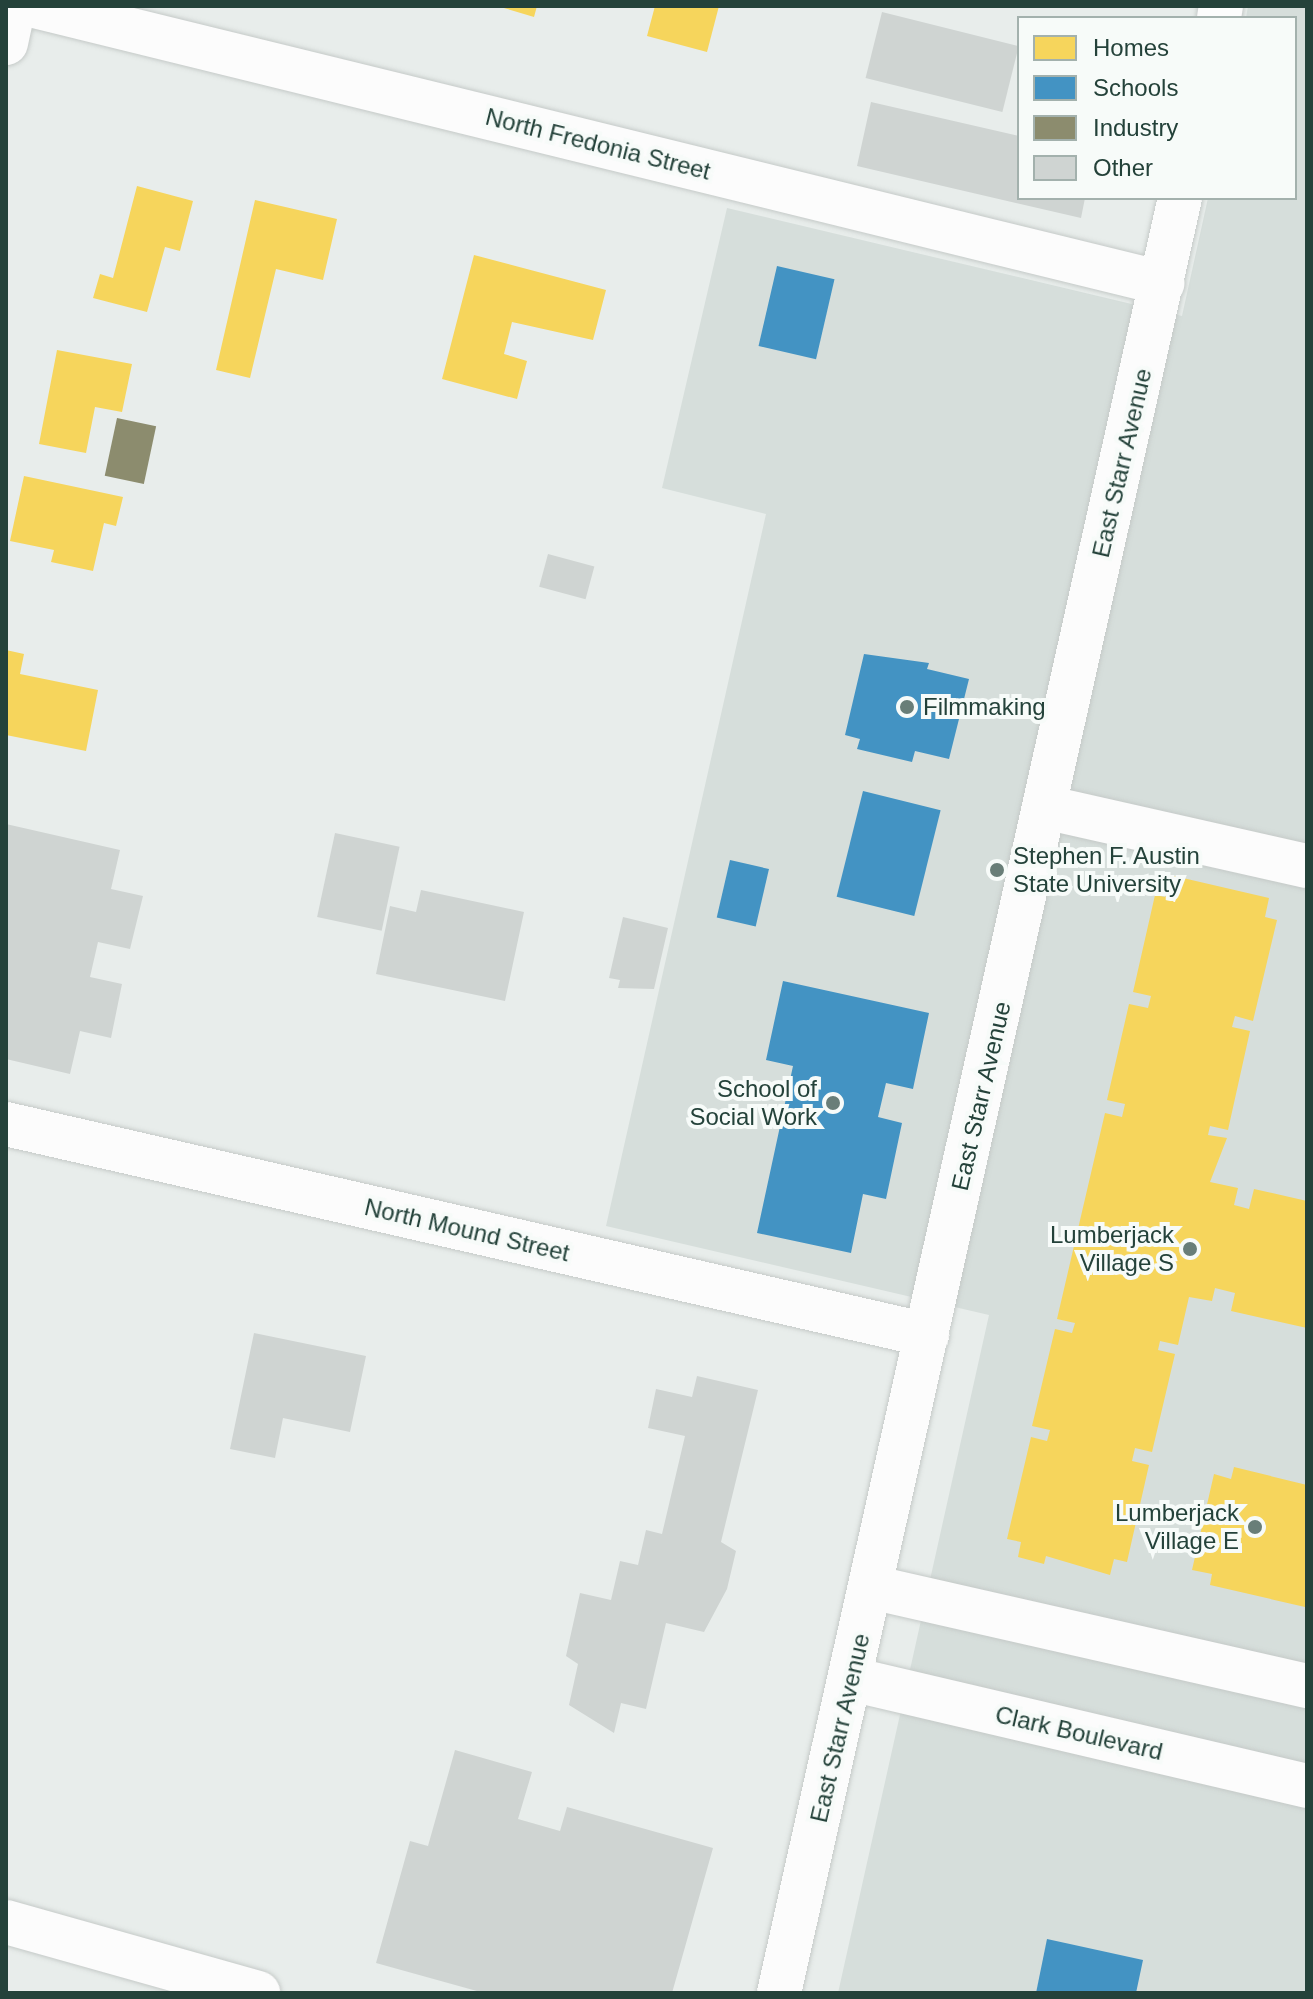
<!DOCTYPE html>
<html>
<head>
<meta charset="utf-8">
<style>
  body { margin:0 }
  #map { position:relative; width:1313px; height:1999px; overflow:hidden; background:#e8edeb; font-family:Arial,sans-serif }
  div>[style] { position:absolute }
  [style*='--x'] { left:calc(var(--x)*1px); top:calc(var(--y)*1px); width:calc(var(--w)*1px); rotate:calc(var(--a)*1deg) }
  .built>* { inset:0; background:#d6dedb }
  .homes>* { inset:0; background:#f6d55c }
  .schools>* { inset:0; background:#4393c3; transform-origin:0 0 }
  .industry>* { inset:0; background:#8c8c6e; transform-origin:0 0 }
  .building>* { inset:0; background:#cfd4d2; transform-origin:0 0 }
  .roads { filter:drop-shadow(0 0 2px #c5cac8) drop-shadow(0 0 2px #c5cac8) }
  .minor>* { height:44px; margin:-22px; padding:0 22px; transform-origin:22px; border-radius:22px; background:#fcfcfc }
  .secondary>* { height:44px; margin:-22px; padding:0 22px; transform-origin:22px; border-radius:22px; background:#fcfcfc }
  .dots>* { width:22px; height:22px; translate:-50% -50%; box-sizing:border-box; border:4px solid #f7fbf9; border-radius:50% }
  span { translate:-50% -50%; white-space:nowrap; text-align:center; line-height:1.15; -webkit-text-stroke:8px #f7fbf9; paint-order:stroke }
  .street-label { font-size:24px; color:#24423a }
  .poi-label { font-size:24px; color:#24423a }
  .left { translate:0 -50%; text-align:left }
  .right { translate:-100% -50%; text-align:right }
  .frame { position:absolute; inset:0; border:8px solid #24423a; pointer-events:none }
  .legend { position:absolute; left:1017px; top:16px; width:280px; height:184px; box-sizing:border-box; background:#f7fbf9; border:2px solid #a3b1ad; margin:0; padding:10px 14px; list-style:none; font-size:24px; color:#24423a }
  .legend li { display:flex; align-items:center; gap:16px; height:40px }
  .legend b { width:40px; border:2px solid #a3b1ad }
</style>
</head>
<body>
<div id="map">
  <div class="built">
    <i style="clip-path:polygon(1248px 6px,1307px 6px,1307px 1993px,838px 1993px,989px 1315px,606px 1226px,766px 514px,662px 488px,727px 208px,1182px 316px,1208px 198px,1295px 198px,1295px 18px,1246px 18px)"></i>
  </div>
  <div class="homes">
    <i style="clip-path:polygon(497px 6px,537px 6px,534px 17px)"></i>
    <i style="clip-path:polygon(655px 6px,719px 6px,707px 52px,647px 36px)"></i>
    <i style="clip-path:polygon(137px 186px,193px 201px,180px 251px,165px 247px,147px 312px,93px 298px,100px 274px,113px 278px)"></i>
    <i style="clip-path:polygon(255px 200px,337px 219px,323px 280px,276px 269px,250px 378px,216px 370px)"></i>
    <i style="clip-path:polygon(474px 255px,606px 290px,593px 340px,512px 322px,504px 354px,527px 361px,517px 399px,442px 379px)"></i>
    <i style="clip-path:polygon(57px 350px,132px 364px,122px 412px,95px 407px,86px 453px,39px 444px)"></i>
    <i style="clip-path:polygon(24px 476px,123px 497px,116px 526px,104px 523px,93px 571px,51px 562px,54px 550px,10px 541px)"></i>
    <i style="clip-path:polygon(6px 650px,24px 654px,20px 674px,98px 690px,86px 751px,6px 735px)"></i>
    <i style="clip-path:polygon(1170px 875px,1269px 898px,1265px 917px,1277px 920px,1253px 1021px,1235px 1016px,1232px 1027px,1250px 1031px,1228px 1130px,1210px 1126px,1208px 1135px,1227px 1138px,1210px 1182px,1238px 1188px,1234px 1205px,1249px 1209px,1254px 1189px,1307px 1201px,1307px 1328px,1231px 1311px,1235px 1293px,1215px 1288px,1212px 1301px,1189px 1297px,1178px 1345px,1160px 1341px,1158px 1350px,1175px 1354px,1152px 1452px,1135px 1448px,1132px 1461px,1149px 1465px,1127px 1562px,1114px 1559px,1110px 1575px,1046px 1556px,1044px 1564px,1018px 1557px,1021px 1542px,1007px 1539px,1031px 1437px,1047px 1441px,1050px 1430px,1032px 1426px,1055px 1329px,1072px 1333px,1075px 1323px,1057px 1319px,1105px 1113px,1122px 1117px,1125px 1104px,1107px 1100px,1129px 1004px,1148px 1008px,1151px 996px,1133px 992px,1155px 895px,1165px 897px)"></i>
    <i style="clip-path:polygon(1234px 1467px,1307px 1485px,1305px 1607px,1210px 1585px,1212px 1574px,1192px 1570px,1214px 1474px,1231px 1479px)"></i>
  </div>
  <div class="schools">
    <i style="left:777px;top:266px;width:59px;height:82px;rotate:13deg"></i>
    <i style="clip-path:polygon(864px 654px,929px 663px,927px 669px,969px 679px,949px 759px,915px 751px,912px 762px,857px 749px,860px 739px,845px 735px)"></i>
    <i style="left:863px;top:791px;width:80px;height:109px;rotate:14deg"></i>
    <i style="left:730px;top:860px;width:40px;height:59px;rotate:13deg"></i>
    <i style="clip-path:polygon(783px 981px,929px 1013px,913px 1089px,886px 1083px,878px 1117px,902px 1123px,886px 1199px,863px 1194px,851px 1253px,757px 1233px,793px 1066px,766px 1060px)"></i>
    <i style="clip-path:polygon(1047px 1939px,1143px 1960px,1136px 1993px,1036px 1993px)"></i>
  </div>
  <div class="industry">
    <i style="left:117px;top:418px;width:40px;height:59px;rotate:12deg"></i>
  </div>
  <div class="building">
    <i style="left:882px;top:12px;width:141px;height:68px;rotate:14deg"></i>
    <i style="clip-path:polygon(871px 102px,1019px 136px,1019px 198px,1085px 198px,1081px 218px,857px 166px)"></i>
    <i style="left:548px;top:554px;width:48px;height:34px;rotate:15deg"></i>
    <i style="clip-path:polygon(6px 824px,120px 850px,111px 889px,143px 896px,130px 949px,98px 942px,90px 977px,122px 984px,111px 1038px,80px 1031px,70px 1074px,6px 1059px)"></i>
    <i style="left:335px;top:833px;width:66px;height:86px;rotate:12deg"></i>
    <i style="clip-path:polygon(421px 890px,524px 912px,505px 1001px,376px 974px,390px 906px,416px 912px)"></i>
    <i style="clip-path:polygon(623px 917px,668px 928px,654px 989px,618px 988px,620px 980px,609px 978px)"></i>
    <i style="clip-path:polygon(254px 1333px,366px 1356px,350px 1432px,283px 1418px,275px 1458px,230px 1449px)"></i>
    <i style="clip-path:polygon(697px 1376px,758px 1390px,721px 1542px,736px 1551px,727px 1589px,704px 1632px,666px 1623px,646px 1709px,621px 1703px,614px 1733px,569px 1705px,578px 1664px,566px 1656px,580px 1593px,611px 1600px,620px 1561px,638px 1565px,646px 1530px,662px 1534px,685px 1436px,648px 1428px,656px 1389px,692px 1397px)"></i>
    <i style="clip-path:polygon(455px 1750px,532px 1772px,518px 1819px,560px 1831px,567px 1807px,713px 1848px,672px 1993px,484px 1993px,376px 1963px,410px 1841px,428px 1846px)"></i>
  </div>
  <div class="roads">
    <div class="minor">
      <i style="--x:34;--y:6;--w:1162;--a:13.8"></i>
      <i style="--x:6;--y:43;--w:38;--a:-78"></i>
      <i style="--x:1045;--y:807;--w:269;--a:12.7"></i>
      <i style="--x:6;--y:1124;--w:945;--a:12.9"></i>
      <i style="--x:871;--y:1587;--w:447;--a:12.8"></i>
      <i style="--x:851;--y:1679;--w:468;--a:13.2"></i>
      <i style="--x:6;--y:1922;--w:262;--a:15.7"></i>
    </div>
    <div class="secondary">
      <i style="--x:1219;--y:18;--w:12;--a:-81"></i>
      <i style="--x:779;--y:1993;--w:1839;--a:-77.41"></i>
    </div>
  </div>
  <div class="dots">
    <i style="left:907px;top:707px;background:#697e78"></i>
    <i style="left:997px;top:870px;background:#697e78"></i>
    <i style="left:833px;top:1103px;background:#697e78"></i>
    <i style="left:1190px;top:1249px;background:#697e78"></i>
    <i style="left:1255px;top:1527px;background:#697e78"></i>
  </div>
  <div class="street-label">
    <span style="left:598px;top:144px;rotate:14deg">North Fredonia Street</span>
    <span style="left:1122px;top:463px;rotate:-77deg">East Starr Avenue</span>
    <span style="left:981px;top:1096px;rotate:-77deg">East Starr Avenue</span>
    <span style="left:467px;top:1230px;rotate:13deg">North Mound Street</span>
    <span style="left:840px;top:1728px;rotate:-77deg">East Starr Avenue</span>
    <span style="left:1079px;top:1733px;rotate:13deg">Clark Boulevard</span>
  </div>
  <div class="poi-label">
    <span class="left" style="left:923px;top:707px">Filmmaking</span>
    <span class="left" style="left:1013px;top:870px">Stephen F. Austin<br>State University</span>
    <span class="right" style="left:817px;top:1103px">School of<br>Social Work</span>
    <span class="right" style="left:1174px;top:1249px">Lumberjack<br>Village S</span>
    <span class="right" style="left:1239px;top:1527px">Lumberjack<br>Village E</span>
  </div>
  <div class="frame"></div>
  <ul class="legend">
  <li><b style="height:22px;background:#f6d55c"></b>Homes</li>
  <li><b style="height:22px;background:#4393c3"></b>Schools</li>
  <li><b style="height:22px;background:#8c8c6e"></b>Industry</li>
  <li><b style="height:22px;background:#cfd4d2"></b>Other</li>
  </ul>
</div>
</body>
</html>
